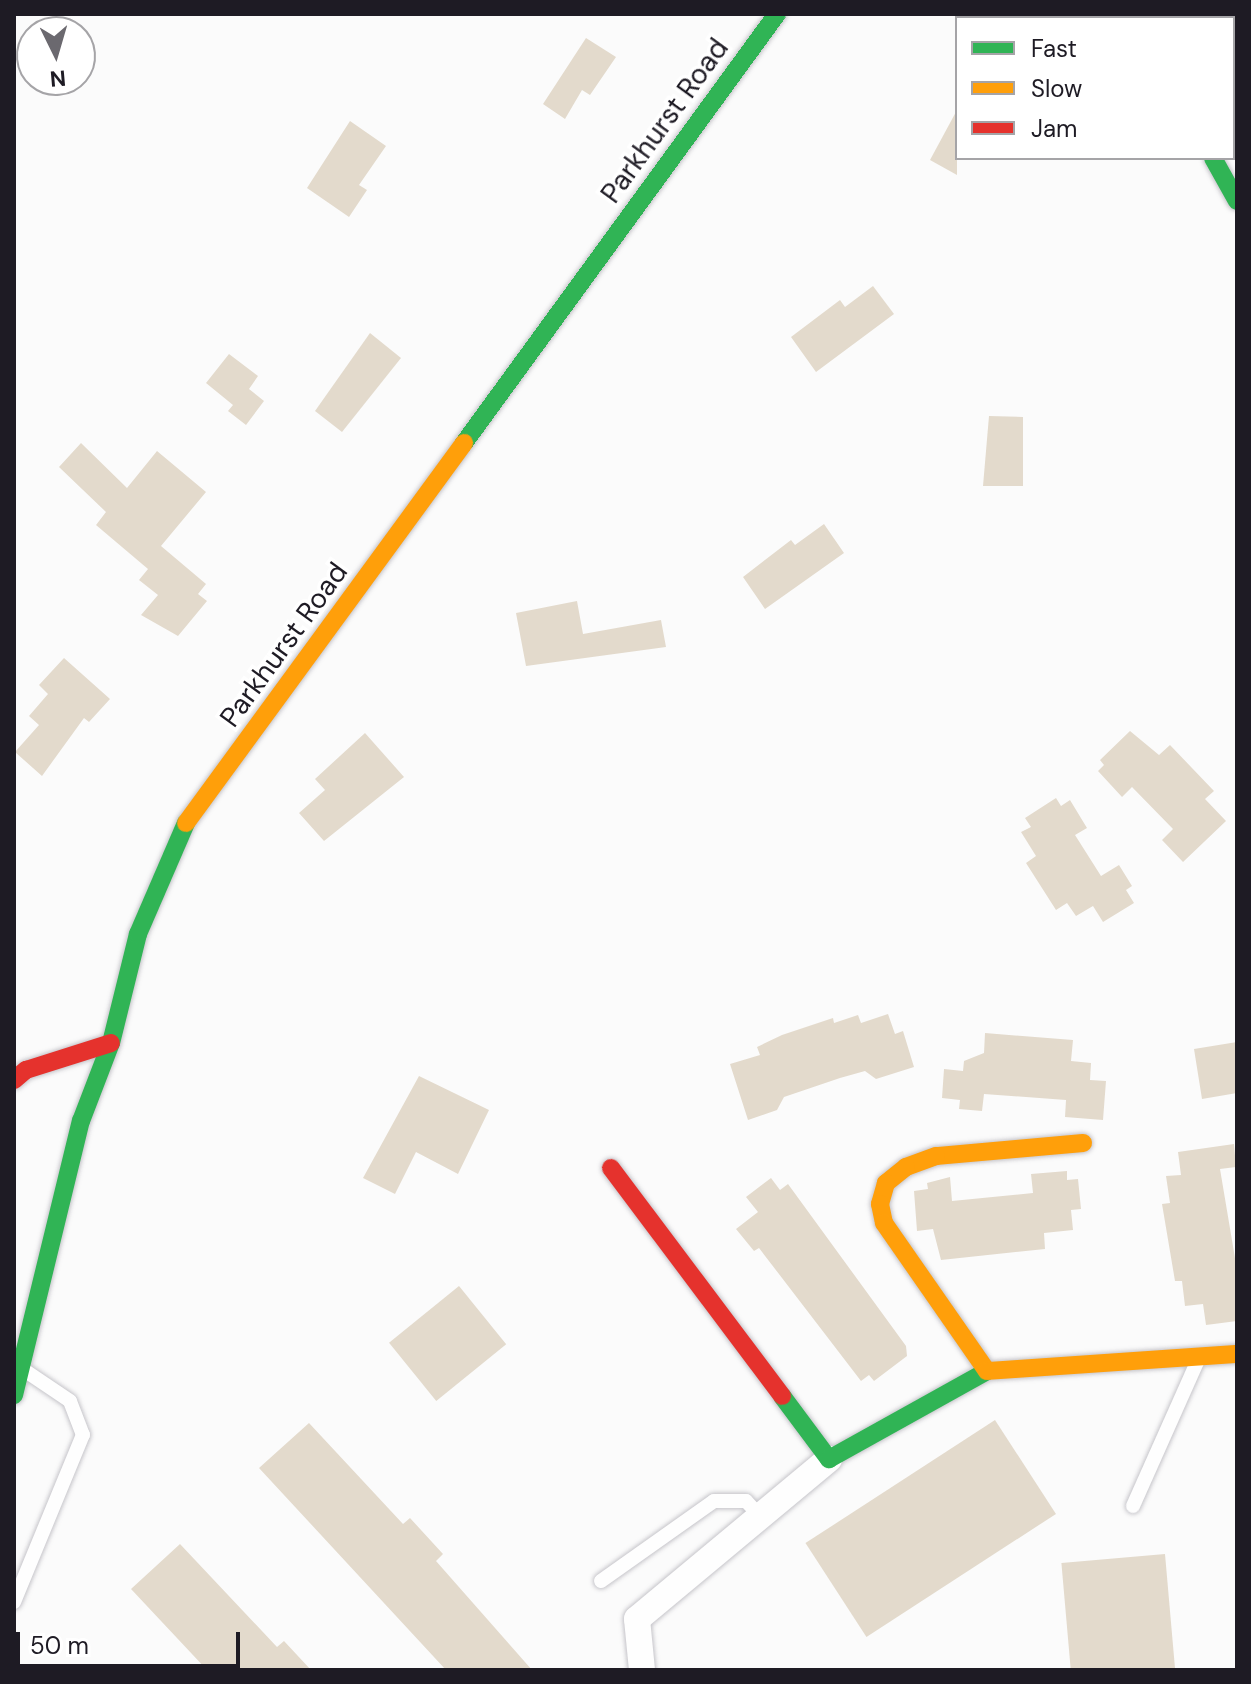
<!DOCTYPE html>
<html>
<head>
<meta charset="utf-8">
<style>
  body { margin:0 }
  #map { position:relative; width:1251px; height:1684px; overflow:hidden; background:#fbfbfb; font-family:"DM Sans",sans-serif }
  div>[style] { position:absolute }
  [style*='--x'] { left:calc(var(--x)*1px); top:calc(var(--y)*1px); width:calc(var(--w)*1px); rotate:calc(var(--a)*1deg) }
  .building>* { inset:0; background:#e3dacc; transform-origin:0 0 }
  .roads { filter:drop-shadow(0 0 2px #c6c5ca) drop-shadow(0 0 2px #c6c5ca) }
  .lane>* { height:14px; margin:-7px; padding:0 7px; transform-origin:7px; border-radius:7px; background:#fefefe }
  .street>* { height:26px; margin:-13px; padding:0 13px; transform-origin:13px; border-radius:13px; background:#fefefe }
  .fast>* { height:18px; margin:-9px; padding:0 9px; transform-origin:9px; border-radius:9px; background:#30b455 }
  .slow>* { height:18px; margin:-9px; padding:0 9px; transform-origin:9px; border-radius:9px; background:#ff9f0a }
  .jam>* { height:18px; margin:-9px; padding:0 9px; transform-origin:9px; border-radius:9px; background:#e5322d }
  span { translate:-50% -50%; white-space:nowrap; text-align:center; line-height:1.15; -webkit-text-stroke:7px #fff; paint-order:stroke }
  .street-label { font-size:28px; color:#1e1b24 }
  .frame { position:absolute; inset:0; border:16px solid #1e1b24; pointer-events:none }
  .legend { position:absolute; left:955px; top:16px; width:280px; height:144px; box-sizing:border-box; background:#fff; border:2px solid #a5a4a7; margin:0; padding:10px 14px; list-style:none; font-size:24px; color:#1e1b24 }
  .legend li { display:flex; align-items:center; gap:16px; height:40px }
  .legend b { width:40px; border:2px solid #a5a4a7 }
  .north { position:absolute; left:16px; top:16px; width:80px; height:80px; box-sizing:border-box; background:#fff; border:2px solid #a5a4a7; border-radius:50%; rotate:175deg; font-size:22px; font-weight:700; line-height:32px; text-align:center; color:#1e1b24 }
  .north::after { content:''; display:block; margin:auto; width:28px; height:36px; background:#6b696f; clip-path:polygon(50% 0,100% 100%,50% 72%,0 100%) }
  .scale { position:absolute; left:16px; top:1632px; width:224px; height:36px; box-sizing:border-box; border:4px solid #1e1b24; border-top:0; padding-left:10px; font-size:24px; line-height:28px; white-space:nowrap; color:#1e1b24; -webkit-text-stroke:6px #fff; paint-order:stroke }
</style>
</head>
<body>
<div id="map">
  <div class="building">
    <i style="clip-path:polygon(586px 38px,616px 57px,590px 95px,582px 90px,565px 119px,543px 104px)"></i>
    <i style="clip-path:polygon(957px 110px,957px 175px,930px 160px)"></i>
    <i style="clip-path:polygon(350px 121px,386px 146px,359px 185px,367px 190px,349px 217px,307px 188px)"></i>
    <i style="clip-path:polygon(873px 286px,894px 314px,816px 372px,791px 337px,840px 300px,845px 307px)"></i>
    <i style="clip-path:polygon(370px 333px,401px 358px,342px 432px,315px 411px)"></i>
    <i style="clip-path:polygon(229px 354px,258px 376px,249px 389px,264px 401px,246px 425px,228px 411px,233px 405px,206px 383px)"></i>
    <i style="clip-path:polygon(989px 416px,1023px 417px,1023px 486px,983px 486px)"></i>
    <i style="clip-path:polygon(81px 443px,127px 488px,157px 451px,206px 492px,161px 546px,206px 584px,198px 594px,207px 601px,178px 636px,141px 615px,158px 595px,139px 580px,148px 569px,96px 525px,106px 512px,59px 467px)"></i>
    <i style="clip-path:polygon(824px 524px,844px 553px,765px 609px,743px 577px,791px 540px,795px 545px)"></i>
    <i style="clip-path:polygon(577px 601px,583px 634px,661px 620px,666px 647px,526px 666px,516px 613px)"></i>
    <i style="clip-path:polygon(64px 658px,110px 699px,89px 722px,84px 718px,42px 776px,15px 752px,39px 725px,29px 716px,48px 694px,39px 685px)"></i>
    <i style="clip-path:polygon(1130px 731px,1159px 755px,1170px 745px,1214px 791px,1205px 799px,1226px 821px,1183px 862px,1162px 840px,1173px 829px,1132px 787px,1122px 797px,1098px 771px,1104px 765px,1100px 760px)"></i>
    <i style="clip-path:polygon(365px 733px,404px 777px,324px 841px,299px 813px,325px 790px,315px 779px)"></i>
    <i style="clip-path:polygon(1056px 798px,1061px 806px,1070px 800px,1087px 828px,1075px 835px,1101px 876px,1119px 865px,1132px 886px,1126px 890px,1134px 903px,1103px 922px,1093px 906px,1076px 916px,1067px 903px,1056px 910px,1026px 863px,1036px 856px,1021px 832px,1031px 827px,1025px 818px)"></i>
    <i style="clip-path:polygon(888px 1014px,895px 1034px,903px 1031px,914px 1067px,876px 1079px,865px 1071px,840px 1078px,784px 1097px,777px 1110px,748px 1120px,730px 1064px,760px 1055px,757px 1047px,782px 1035px,833px 1018px,834px 1023px,858px 1015px,861px 1023px)"></i>
    <i style="clip-path:polygon(985px 1033px,1073px 1040px,1071px 1061px,1091px 1063px,1090px 1080px,1106px 1081px,1103px 1120px,1065px 1117px,1066px 1100px,984px 1094px,982px 1111px,959px 1109px,960px 1100px,942px 1098px,944px 1069px,963px 1071px,964px 1061px,984px 1053px)"></i>
    <i style="clip-path:polygon(1237px 1042px,1237px 1093px,1202px 1099px,1194px 1049px)"></i>
    <i style="clip-path:polygon(419px 1076px,489px 1110px,458px 1174px,416px 1152px,395px 1194px,363px 1178px)"></i>
    <i style="clip-path:polygon(1234px 1144px,1236px 1167px,1220px 1169px,1237px 1270px,1237px 1321px,1206px 1325px,1203px 1304px,1185px 1306px,1182px 1281px,1175px 1281px,1162px 1204px,1170px 1203px,1166px 1176px,1181px 1175px,1178px 1152px)"></i>
    <i style="clip-path:polygon(1067px 1171px,1067px 1180px,1078px 1179px,1081px 1209px,1071px 1210px,1073px 1230px,1044px 1233px,1045px 1249px,941px 1260px,933px 1229px,917px 1231px,914px 1191px,928px 1189px,927px 1183px,950px 1177px,952px 1201px,1033px 1193px,1031px 1174px)"></i>
    <i style="clip-path:polygon(771px 1178px,780px 1190px,788px 1184px,906px 1346px,907px 1356px,874px 1381px,869px 1375px,861px 1381px,759px 1248px,754px 1251px,736px 1229px,758px 1212px,746px 1197px)"></i>
    <i style="left:459px;top:1286px;width:75px;height:90px;rotate:51deg"></i>
    <i style="left:995px;top:1420px;width:112px;height:226px;rotate:57deg"></i>
    <i style="clip-path:polygon(309px 1423px,403px 1524px,410px 1518px,443px 1554px,436px 1561px,532px 1670px,446px 1670px,259px 1468px)"></i>
    <i style="clip-path:polygon(180px 1544px,277px 1647px,284px 1641px,311px 1670px,207px 1670px,131px 1589px)"></i>
    <i style="left:1165px;top:1554px;width:116px;height:104px;rotate:85deg"></i>
  </div>
  <div class="roads">
    <div class="lane">
      <i style="--x:1233;--y:40;--w:4;--a:0"></i>
      <i style="--x:1133;--y:1506;--w:160;--a:-66"></i>
      <i style="--x:601;--y:1581;--w:138;--a:-35.3"></i>
      <i style="--x:714;--y:1501;--w:32;--a:0"></i>
      <i style="--x:746;--y:1501;--w:22;--a:47"></i>
      <i style="--x:14;--y:1602;--w:181;--a:-67.6"></i>
      <i style="--x:83;--y:1435;--w:36;--a:-111"></i>
      <i style="--x:70;--y:1401;--w:55;--a:-146"></i>
    </div>
    <div class="street">
      <i style="--x:642;--y:1670;--w:51;--a:-95.6"></i>
      <i style="--x:637;--y:1619;--w:250;--a:-39.8"></i>
    </div>
    <div class="fast">
      <i style="--x:1213;--y:158;--w:49;--a:60.8"></i>
      <i style="--x:464;--y:443;--w:531;--a:-53.89"></i>
      <i style="--x:14;--y:1395;--w:282;--a:-76.3"></i>
      <i style="--x:81;--y:1121;--w:84;--a:-69"></i>
      <i style="--x:111;--y:1043;--w:112;--a:-76.1"></i>
      <i style="--x:138;--y:934;--w:121;--a:-66.6"></i>
      <i style="--x:782;--y:1396;--w:79;--a:53.3"></i>
      <i style="--x:829;--y:1459;--w:181;--a:-29.1"></i>
    </div>
    <div class="slow">
      <i style="--x:1114;--y:14;--w:5;--a:53"></i>
      <i style="--x:186;--y:823;--w:471;--a:-53.8"></i>
      <i style="--x:1083;--y:1143;--w:148;--a:174.9"></i>
      <i style="--x:936;--y:1156;--w:32;--a:160"></i>
      <i style="--x:906;--y:1167;--w:26;--a:141"></i>
      <i style="--x:886;--y:1183;--w:22;--a:106"></i>
      <i style="--x:880;--y:1204;--w:19;--a:78"></i>
      <i style="--x:884;--y:1223;--w:180;--a:55.2"></i>
      <i style="--x:987;--y:1371;--w:251;--a:-3.9"></i>
    </div>
    <div class="jam">
      <i style="--x:14;--y:1080;--w:16;--a:-40"></i>
      <i style="--x:26;--y:1070;--w:89;--a:-17.6"></i>
      <i style="--x:611;--y:1168;--w:285;--a:53.1"></i>
    </div>
  </div>
  <div class="street-label">
    <span style="left:665px;top:121px;rotate:-54deg">Parkhurst Road</span>
    <span style="left:284px;top:645px;rotate:-54deg">Parkhurst Road</span>
  </div>
  <div class="frame"></div>
  <ul class="legend">
  <li><b style="height:10px;background:#30b455"></b>Fast</li>
  <li><b style="height:10px;background:#ff9f0a"></b>Slow</li>
  <li><b style="height:10px;background:#e5322d"></b>Jam</li>
  </ul>
  <div class="north">N</div>
  <div class="scale">50 m</div>
</div>
</body>
</html>
